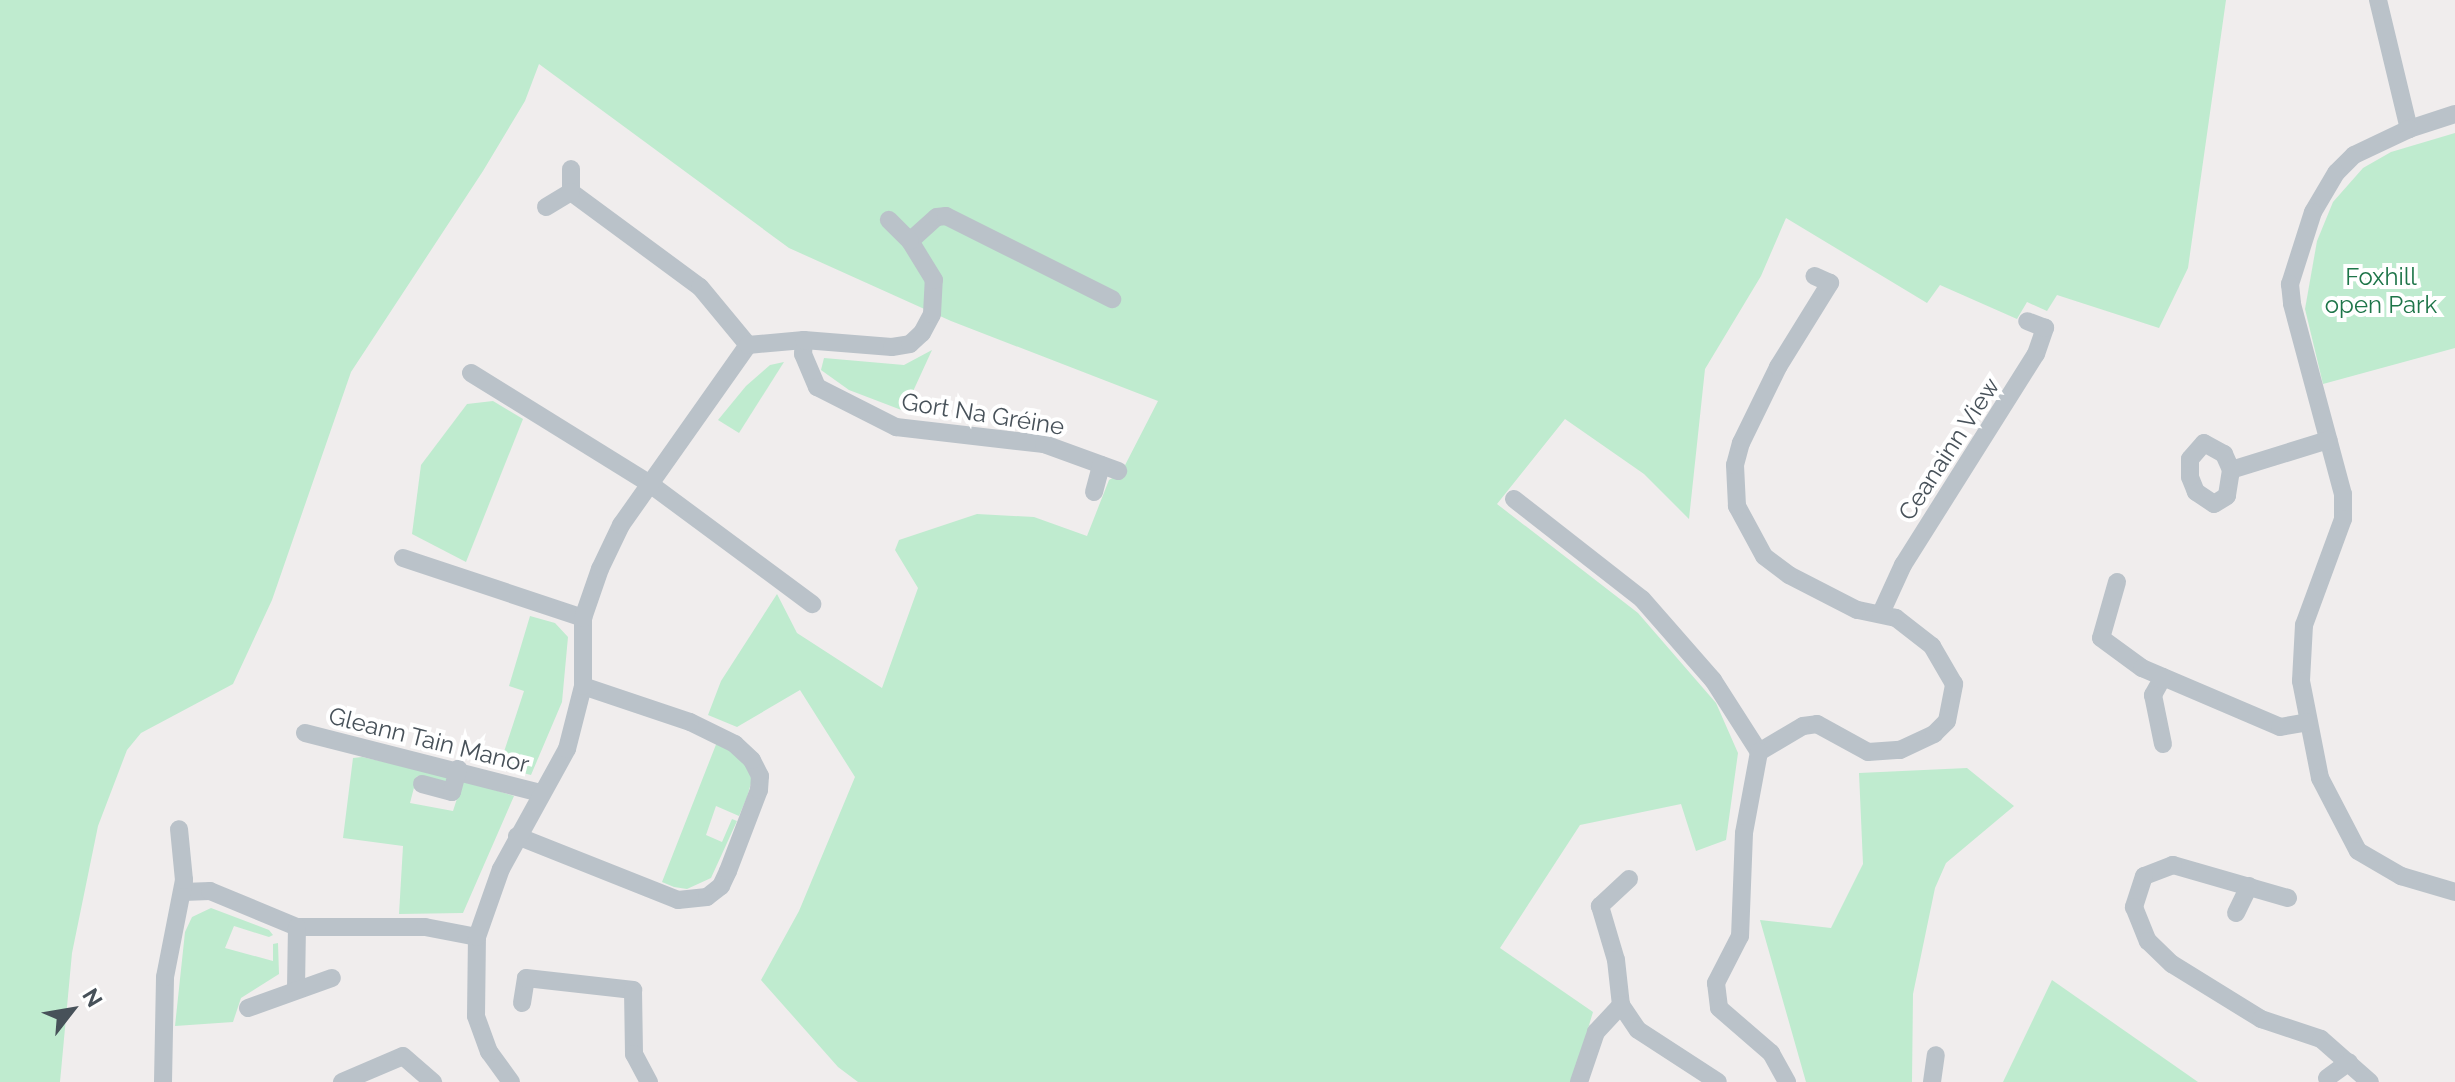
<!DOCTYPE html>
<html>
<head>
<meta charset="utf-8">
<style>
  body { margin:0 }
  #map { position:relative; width:2455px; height:1082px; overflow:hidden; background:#f0eded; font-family:Raleway,sans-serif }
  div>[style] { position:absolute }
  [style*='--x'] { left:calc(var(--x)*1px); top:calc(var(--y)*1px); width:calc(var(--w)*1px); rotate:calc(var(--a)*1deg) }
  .green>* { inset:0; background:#bfebcf }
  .minor>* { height:18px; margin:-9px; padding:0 9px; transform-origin:9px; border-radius:9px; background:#bac2c9 }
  span { translate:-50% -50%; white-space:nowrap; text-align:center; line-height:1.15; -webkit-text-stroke:8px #fff; paint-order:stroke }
  .park-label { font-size:24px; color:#1e7549 }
  .street-label { font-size:24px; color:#475159 }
  .north { position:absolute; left:32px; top:970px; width:80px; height:80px; -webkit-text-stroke:6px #fff; paint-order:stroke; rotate:59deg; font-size:22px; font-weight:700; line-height:32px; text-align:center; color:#475159 }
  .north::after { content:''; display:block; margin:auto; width:28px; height:36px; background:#475159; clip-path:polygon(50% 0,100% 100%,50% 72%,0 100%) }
</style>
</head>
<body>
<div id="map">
  <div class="green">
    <i style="clip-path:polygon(0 0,2226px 0,2188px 268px,2159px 328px,2057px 295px,2047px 311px,2027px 302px,2017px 319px,1940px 285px,1927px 303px,1786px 218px,1761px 276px,1705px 369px,1689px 519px,1644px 474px,1565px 419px,1497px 504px,1638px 613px,1716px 703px,1738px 753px,1726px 840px,1696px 851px,1681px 804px,1580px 825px,1500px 948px,1593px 1012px,1572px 1082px,858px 1082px,838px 1067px,761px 980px,799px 911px,855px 777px,800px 690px,737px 727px,708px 715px,721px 681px,777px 594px,797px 633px,882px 688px,918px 588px,895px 550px,899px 540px,977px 514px,1034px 517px,1087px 536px,1109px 480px,1121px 473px,1158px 401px,951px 321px,789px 248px,539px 64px,525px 101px,483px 171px,351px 372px,272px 600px,233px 684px,141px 733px,127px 750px,98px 826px,72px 953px,60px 1082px,0 1082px)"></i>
    <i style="clip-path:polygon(2455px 133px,2455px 348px,2323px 384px,2305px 309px,2317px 241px,2333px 202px,2363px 168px,2391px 152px)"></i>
    <i style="clip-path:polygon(932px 350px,904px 411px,849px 390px,821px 370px,824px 358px,904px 365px)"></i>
    <i style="clip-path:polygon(784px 362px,739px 433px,718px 420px,746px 386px,770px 365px)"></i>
    <i style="clip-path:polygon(493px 401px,523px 419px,466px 562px,412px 534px,421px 465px,467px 404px)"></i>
    <i style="clip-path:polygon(530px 616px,555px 623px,568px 637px,562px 702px,531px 775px,499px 767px,524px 691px,509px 686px)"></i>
    <i style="clip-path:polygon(717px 742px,744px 758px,752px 780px,747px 797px,739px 816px,716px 806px,706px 835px,722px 842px,732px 819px,737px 821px,711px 878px,687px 889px,674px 887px,662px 882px)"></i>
    <i style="clip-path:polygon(362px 757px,452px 777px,451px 784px,417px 776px,410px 803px,453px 811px,463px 780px,514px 796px,463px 913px,399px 914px,403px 846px,343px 838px,353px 758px)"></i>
    <i style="clip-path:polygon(1967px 768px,2014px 806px,1946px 863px,1935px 888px,1913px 994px,1912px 1082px,1806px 1082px,1760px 920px,1831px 928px,1863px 864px,1859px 773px)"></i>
    <i style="clip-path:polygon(211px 908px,269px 930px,273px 935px,269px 937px,234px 926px,225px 948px,273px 961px,273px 944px,278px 943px,279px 974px,241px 998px,233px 1022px,175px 1026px,185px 932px,192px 917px)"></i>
    <i style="clip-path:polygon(2052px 980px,2198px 1082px,2003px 1082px)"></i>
  </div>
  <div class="minor">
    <i style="--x:2378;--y:0;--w:133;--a:76.5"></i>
    <i style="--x:2409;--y:129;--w:48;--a:-18.1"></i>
    <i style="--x:2409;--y:129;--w:61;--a:154.7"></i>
    <i style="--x:2354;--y:155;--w:25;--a:135"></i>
    <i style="--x:2336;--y:173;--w:45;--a:120.5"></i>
    <i style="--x:2313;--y:212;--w:76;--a:107.7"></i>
    <i style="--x:2290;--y:284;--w:20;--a:84"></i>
    <i style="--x:2292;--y:304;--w:197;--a:75"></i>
    <i style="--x:2343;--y:494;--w:25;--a:90"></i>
    <i style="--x:2343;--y:519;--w:113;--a:110.2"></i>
    <i style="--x:2304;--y:625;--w:56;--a:93.1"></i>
    <i style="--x:2301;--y:681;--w:99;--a:78.9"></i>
    <i style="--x:2320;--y:778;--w:82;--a:62.5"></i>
    <i style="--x:2358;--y:851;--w:50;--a:30.2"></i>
    <i style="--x:2401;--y:876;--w:56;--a:16.5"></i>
    <i style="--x:571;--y:169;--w:23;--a:90"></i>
    <i style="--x:571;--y:192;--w:160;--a:36.4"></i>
    <i style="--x:700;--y:287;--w:75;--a:50.4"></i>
    <i style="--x:546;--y:207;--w:29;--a:-31"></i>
    <i style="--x:910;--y:241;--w:36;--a:-42"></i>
    <i style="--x:937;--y:217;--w:9;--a:-6"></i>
    <i style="--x:946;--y:216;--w:186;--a:26.6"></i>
    <i style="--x:804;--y:340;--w:14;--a:94"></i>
    <i style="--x:803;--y:354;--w:36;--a:67"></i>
    <i style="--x:817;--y:387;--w:89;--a:26.9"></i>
    <i style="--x:896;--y:427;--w:149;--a:6.6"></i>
    <i style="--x:1044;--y:444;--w:79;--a:20"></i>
    <i style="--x:471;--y:373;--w:211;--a:31.8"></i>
    <i style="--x:650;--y:484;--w:202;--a:36.5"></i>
    <i style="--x:2204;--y:443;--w:23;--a:29"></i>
    <i style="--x:2224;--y:454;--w:17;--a:66"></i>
    <i style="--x:2231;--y:470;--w:26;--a:99"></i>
    <i style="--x:2227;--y:496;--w:15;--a:148"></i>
    <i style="--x:2214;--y:504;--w:22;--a:-146"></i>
    <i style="--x:2196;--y:492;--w:16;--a:-112"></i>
    <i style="--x:2190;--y:477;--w:18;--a:-90"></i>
    <i style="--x:2190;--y:459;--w:21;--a:-49"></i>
    <i style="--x:2231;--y:470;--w:102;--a:-17.2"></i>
    <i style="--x:1094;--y:492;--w:28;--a:-75"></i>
    <i style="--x:1514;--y:499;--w:162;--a:38"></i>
    <i style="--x:1642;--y:599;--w:108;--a:48.8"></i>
    <i style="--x:1713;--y:680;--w:85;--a:57.4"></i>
    <i style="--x:1759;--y:752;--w:51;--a:-30.6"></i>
    <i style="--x:1803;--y:726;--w:14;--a:-8"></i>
    <i style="--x:1817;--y:724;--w:58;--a:28.8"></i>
    <i style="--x:1868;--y:752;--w:32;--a:-4"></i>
    <i style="--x:1900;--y:750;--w:38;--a:-25"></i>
    <i style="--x:1934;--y:734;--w:18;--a:-45"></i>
    <i style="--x:1947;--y:721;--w:38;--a:-79"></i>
    <i style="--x:1954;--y:684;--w:44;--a:-120.1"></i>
    <i style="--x:1932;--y:646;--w:46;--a:-142.1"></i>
    <i style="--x:1896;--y:618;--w:40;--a:-168"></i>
    <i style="--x:1857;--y:610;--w:76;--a:-152.8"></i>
    <i style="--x:1789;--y:575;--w:31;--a:-143"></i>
    <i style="--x:1764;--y:556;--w:57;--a:-118.4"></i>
    <i style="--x:1737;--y:506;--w:41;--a:-92.8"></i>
    <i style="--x:1735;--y:465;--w:23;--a:-75"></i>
    <i style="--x:1741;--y:443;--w:85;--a:-64"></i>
    <i style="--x:1778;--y:367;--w:99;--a:-58.2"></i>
    <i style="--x:1830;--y:283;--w:17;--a:-156"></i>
    <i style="--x:403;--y:558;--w:190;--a:18.4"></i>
    <i style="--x:2117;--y:582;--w:58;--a:105.9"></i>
    <i style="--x:2101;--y:638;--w:51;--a:36.2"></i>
    <i style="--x:2142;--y:668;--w:150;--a:23.1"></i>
    <i style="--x:2280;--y:727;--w:27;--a:-10"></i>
    <i style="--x:1881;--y:613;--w:53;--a:-65.4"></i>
    <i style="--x:1903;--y:565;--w:249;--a:-57.8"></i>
    <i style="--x:2036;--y:354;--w:28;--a:-71"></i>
    <i style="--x:2045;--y:328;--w:19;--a:-159"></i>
    <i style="--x:2163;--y:677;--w:21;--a:119"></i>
    <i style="--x:2153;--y:695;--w:50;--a:78.5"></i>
    <i style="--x:305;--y:733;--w:244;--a:14.3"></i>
    <i style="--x:1759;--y:752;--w:82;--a:100.5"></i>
    <i style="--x:1744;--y:833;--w:103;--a:92.2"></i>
    <i style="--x:1740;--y:936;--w:53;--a:117.1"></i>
    <i style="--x:1716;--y:983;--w:25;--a:83"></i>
    <i style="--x:1719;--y:1008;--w:69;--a:40.9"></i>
    <i style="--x:1771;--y:1053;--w:33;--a:61"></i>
    <i style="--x:422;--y:784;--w:31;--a:15"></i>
    <i style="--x:452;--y:792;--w:24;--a:-75"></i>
    <i style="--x:517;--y:836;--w:173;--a:21.7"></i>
    <i style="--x:678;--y:900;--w:29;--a:-6"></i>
    <i style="--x:707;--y:897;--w:18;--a:-38"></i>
    <i style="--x:721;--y:886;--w:17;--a:-65"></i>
    <i style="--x:728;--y:871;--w:87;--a:-69.1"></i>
    <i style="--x:759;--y:790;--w:14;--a:-86"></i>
    <i style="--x:760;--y:776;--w:18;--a:-117"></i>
    <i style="--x:752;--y:760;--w:23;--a:-137"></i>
    <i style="--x:735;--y:744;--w:50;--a:-153.9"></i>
    <i style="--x:690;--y:722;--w:113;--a:-161.4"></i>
    <i style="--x:1629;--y:879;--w:40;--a:137"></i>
    <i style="--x:1600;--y:906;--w:56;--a:73.5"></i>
    <i style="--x:1616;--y:960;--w:45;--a:83.7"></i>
    <i style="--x:1621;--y:1005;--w:30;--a:56"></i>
    <i style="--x:1638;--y:1030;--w:95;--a:33"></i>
    <i style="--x:183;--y:892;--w:27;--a:-2"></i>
    <i style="--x:210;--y:891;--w:94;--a:22.5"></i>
    <i style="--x:297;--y:927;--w:128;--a:0"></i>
    <i style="--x:425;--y:927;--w:53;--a:10.9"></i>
    <i style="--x:2288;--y:898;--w:120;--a:-164"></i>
    <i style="--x:2173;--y:865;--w:31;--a:159"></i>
    <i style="--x:2144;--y:876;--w:33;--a:108"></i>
    <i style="--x:2134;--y:907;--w:37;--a:68"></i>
    <i style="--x:2148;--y:941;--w:33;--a:44"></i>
    <i style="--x:2172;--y:964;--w:105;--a:31.7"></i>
    <i style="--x:2261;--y:1019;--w:63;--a:18.4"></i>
    <i style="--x:2321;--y:1039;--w:65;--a:41.3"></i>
    <i style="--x:2236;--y:913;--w:30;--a:-64"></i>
    <i style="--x:296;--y:989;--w:62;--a:-89.1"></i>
    <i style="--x:522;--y:1003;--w:25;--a:-81"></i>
    <i style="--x:526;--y:978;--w:108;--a:6.4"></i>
    <i style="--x:633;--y:990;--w:64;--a:89.1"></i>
    <i style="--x:634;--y:1054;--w:32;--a:62"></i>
    <i style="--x:248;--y:1008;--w:89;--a:-19.7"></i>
    <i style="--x:2327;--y:1078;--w:27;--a:-36"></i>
    <i style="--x:163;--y:1082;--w:105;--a:-88.9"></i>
    <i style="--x:165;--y:977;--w:99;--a:-78.9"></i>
    <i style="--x:184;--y:880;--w:51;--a:-95.6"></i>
    <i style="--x:342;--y:1082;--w:66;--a:-23.1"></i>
    <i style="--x:403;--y:1056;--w:40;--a:41"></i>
    <i style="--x:511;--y:1082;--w:37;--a:-126"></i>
    <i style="--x:489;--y:1052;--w:38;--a:-110"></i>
    <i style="--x:476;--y:1016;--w:79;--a:-89.3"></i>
    <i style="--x:477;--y:937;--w:72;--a:-70.6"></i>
    <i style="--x:501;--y:869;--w:137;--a:-61.2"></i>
    <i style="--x:567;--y:749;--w:65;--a:-75.7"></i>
    <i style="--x:583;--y:686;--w:68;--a:-90"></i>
    <i style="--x:583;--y:618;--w:52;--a:-70.9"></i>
    <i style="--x:600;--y:569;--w:49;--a:-64.5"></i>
    <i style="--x:621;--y:525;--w:220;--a:-54.8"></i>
    <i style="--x:748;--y:345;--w:56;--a:-5.1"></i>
    <i style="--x:804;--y:340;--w:88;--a:4.5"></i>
    <i style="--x:892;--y:347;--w:18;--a:-9"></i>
    <i style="--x:910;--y:344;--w:16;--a:-43"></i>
    <i style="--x:922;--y:333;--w:21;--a:-62"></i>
    <i style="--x:932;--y:314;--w:34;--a:-87"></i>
    <i style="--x:934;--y:280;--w:46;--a:-121.6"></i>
    <i style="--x:910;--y:241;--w:30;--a:-135"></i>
    <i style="--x:1579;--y:1082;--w:53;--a:-71.2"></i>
    <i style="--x:1596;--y:1032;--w:37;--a:-47"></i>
    <i style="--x:1932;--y:1082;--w:27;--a:-82"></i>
  </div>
  <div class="park-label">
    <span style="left:2381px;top:291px">Foxhill<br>open Park</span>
  </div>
  <div class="street-label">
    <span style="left:983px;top:414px;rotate:9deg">Gort Na Gréine</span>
    <span style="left:1949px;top:449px;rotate:-57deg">Ceanainn View</span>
    <span style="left:429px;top:740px;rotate:14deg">Gleann Tain Manor</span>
  </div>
  <div class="north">N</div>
</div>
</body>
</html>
